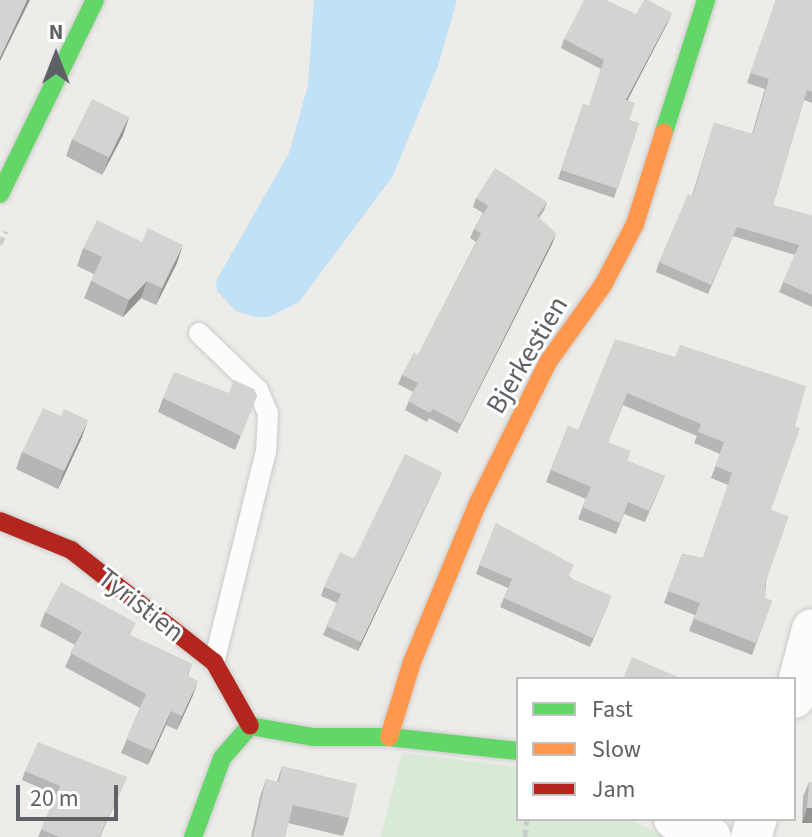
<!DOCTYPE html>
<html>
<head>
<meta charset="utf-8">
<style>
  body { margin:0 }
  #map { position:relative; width:812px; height:837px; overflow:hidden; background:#eeece9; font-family:"Source Sans 3",sans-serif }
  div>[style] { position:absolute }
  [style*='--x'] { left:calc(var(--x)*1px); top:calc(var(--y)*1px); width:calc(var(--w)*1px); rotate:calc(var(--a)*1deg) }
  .green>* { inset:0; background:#d8e9d5 }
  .water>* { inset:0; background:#c0e1f6 }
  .path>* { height:5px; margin-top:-2.5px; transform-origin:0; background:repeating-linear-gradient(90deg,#cacecb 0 8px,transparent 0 12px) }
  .roads { filter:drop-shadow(0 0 2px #cacbcb) drop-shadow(0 0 2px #cacbcb) }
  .lane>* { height:20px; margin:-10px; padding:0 10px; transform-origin:10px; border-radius:10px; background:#fcfcfc }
  .street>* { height:40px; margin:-20px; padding:0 20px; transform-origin:20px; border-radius:20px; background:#fcfcfc }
  .fast>* { height:18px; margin:-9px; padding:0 9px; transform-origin:9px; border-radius:9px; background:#63d668 }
  .slow>* { height:18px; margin:-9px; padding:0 9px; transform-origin:9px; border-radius:9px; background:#ff974d }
  .jam>* { height:18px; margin:-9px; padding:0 9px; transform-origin:9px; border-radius:9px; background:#b3261e }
  .wall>* { inset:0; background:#b7b5b5 }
  .shaded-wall>* { inset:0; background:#959493 }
  .building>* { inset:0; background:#d5d3d2; transform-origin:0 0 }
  span { translate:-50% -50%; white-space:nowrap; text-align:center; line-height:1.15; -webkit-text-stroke:6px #fff; paint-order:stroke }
  .street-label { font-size:28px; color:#5e6266 }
  .legend { position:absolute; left:516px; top:677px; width:280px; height:144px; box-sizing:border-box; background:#fff; border:2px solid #bfc0c2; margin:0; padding:10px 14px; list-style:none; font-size:24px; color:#5e6266 }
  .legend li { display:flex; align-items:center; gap:16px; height:40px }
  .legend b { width:40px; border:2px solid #bfc0c2 }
  .north { position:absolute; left:16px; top:16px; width:80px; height:80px; -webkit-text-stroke:6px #fff; paint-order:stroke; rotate:0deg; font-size:22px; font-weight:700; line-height:32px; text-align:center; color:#5e6266 }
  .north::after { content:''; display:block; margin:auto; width:28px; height:36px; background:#5e6266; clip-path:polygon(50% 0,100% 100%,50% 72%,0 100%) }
  .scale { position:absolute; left:16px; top:785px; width:102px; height:36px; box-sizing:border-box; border:4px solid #5e6266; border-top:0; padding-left:10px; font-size:24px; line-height:28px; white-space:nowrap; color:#5e6266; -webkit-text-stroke:6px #fff; paint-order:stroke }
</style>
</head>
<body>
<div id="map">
  <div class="green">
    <i style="clip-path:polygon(402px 753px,518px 767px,518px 819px,629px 819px,664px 837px,381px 837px)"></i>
  </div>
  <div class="water">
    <i style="clip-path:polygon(314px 0,457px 0,438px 66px,393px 176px,299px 302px,269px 317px,257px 317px,237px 312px,217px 291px,216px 281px,289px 153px,308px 85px)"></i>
  </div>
  <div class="path">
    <i style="--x:0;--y:244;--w:14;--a:-65"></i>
    <i style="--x:525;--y:837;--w:18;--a:-84"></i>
  </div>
  <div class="roads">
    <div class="lane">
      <i style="--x:199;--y:333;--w:82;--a:44"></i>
      <i style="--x:258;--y:390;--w:26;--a:67"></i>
      <i style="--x:268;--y:414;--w:37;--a:93"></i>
      <i style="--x:266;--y:451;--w:217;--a:103.8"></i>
    </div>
    <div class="street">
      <i style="--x:794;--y:698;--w:71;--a:-75.4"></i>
      <i style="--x:674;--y:819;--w:41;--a:25.9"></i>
      <i style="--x:751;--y:837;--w:19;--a:-72"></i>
    </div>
    <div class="fast">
      <i style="--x:664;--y:132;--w:139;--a:-72.3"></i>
      <i style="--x:0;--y:194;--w:216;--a:-63.9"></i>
      <i style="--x:193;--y:837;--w:84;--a:-69.8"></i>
      <i style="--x:222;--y:758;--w:43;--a:-48.8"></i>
      <i style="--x:250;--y:726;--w:64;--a:9.9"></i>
      <i style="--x:313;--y:737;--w:76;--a:0"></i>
      <i style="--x:389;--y:737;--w:130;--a:6.2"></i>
    </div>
    <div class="slow">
      <i style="--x:389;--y:737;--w:78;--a:-73"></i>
      <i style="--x:412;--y:662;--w:172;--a:-67.5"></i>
      <i style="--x:478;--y:503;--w:157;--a:-63.6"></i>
      <i style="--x:548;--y:362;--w:95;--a:-54.5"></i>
      <i style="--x:603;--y:285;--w:69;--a:-62.3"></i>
      <i style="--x:635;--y:224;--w:96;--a:-72.5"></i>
    </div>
    <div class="jam">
      <i style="--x:0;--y:521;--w:77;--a:22.2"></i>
      <i style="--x:71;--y:550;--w:182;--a:38.1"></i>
      <i style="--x:214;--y:662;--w:73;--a:60.6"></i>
    </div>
  </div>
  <div class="wall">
    <i style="clip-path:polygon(776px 0,812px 0,812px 103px,804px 100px,773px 205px,812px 216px,812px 307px,779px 292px,795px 255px,733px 236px,708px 294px,656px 272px,659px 262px,692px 196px,714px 123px,752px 134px,765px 89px,747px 83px)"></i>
    <i style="clip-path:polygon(636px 14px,668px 22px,627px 100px,629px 120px,639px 123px,614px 198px,558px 179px,583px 104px,589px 106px,601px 69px,561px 48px,564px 39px)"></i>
    <i style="clip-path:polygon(129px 117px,123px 135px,102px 175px,66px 156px,72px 139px)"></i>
    <i style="clip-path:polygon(476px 198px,547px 202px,544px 211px,539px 218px,553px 242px,457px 433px,429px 418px,427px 422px,405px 410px,413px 392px,398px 384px,402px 375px,418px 355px,476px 242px,470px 238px,474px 229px,483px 213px,473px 207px)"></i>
    <i style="clip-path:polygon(83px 248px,177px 263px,156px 305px,141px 298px,123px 317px,84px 298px,94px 274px,77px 266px)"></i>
    <i style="clip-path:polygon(675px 357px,771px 510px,765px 598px,772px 601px,752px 655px,689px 631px,695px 615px,664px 603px,682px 554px,703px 558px,728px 485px,711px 478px,720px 454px,694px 443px,697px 436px,623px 405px,608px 442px,627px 461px,665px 476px,645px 522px,624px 514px,616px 534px,578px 519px,586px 499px,546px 482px,568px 426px,578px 430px)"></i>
    <i style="clip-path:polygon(229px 393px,257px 396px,235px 450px,158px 412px,163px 398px)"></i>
    <i style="clip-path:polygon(82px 437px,58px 489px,16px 469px,22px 452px)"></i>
    <i style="clip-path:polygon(442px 472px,358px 651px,323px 635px,337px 603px,321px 596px,324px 587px)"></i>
    <i style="clip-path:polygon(496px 523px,608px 605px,590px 647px,500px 607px,508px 588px,476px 574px)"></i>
    <i style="clip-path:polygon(45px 612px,132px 636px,192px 664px,188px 675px,193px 695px,177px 730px,166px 725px,148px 765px,121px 753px,140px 708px,65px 667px,75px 645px,40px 626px)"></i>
    <i style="clip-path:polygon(282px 766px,349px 818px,343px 836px,288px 823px,285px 837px,251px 837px,260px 797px,266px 779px,277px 782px)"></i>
    <i style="clip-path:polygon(25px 771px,127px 777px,100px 837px,38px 837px,56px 795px,22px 780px)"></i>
    <i style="clip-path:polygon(809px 782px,812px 782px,812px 823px,802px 823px,803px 797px)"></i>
  </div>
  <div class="shaded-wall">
    <i style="clip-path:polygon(27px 0,30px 0,0 61px,0 57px)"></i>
    <i style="clip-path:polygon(672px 13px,668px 22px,623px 109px,626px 100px)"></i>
    <i style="clip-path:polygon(129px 117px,123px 135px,102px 175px,109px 158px)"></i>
    <i style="clip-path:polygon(556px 233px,553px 242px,457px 433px,461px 424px)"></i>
    <i style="clip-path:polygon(183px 245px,177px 263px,156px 305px,162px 288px)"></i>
    <i style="clip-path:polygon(147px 281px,141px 298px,123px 317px,129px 300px)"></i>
    <i style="clip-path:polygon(88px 420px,82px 437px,58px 489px,64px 471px)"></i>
    <i style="clip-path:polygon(442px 472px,438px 481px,358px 651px,361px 642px)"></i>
    <i style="clip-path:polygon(198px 681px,193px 695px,177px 730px,182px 716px)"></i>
    <i style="clip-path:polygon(171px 711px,166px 725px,148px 765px,153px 751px)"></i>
    <i style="clip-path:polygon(807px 808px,812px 808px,812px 823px,802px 823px)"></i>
  </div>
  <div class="building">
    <i style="clip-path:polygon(0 0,27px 0,0 57px)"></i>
    <i style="clip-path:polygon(584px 0,606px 0,636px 14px,644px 0,648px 0,672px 13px,626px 100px,635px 103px,629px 120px,639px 123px,618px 189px,561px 170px,583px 104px,589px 106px,604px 60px,564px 39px)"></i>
    <i style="clip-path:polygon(776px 0,812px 0,812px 92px,807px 90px,773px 205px,812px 216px,812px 295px,783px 282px,799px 245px,737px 227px,711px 285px,659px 262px,688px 194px,693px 196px,714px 123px,753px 134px,769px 79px,750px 73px)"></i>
    <i style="left:92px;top:99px;width:41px;height:45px;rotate:26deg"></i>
    <i style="clip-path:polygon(495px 168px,547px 202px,537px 216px,556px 233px,461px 424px,433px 409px,430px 413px,408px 401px,418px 383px,402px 375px,414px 352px,418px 355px,481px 233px,474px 229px,488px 206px,476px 198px)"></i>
    <i style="clip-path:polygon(97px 220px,142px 242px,148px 228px,183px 245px,162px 288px,147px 281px,129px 300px,91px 281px,102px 257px,83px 248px)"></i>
    <i style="clip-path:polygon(615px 339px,675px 357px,680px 345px,806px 386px,795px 427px,800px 428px,771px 510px,789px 516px,765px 584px,765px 598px,772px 601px,756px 643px,694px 619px,700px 603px,668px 591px,682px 554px,703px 558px,732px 473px,715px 466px,724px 442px,698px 432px,701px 424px,627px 393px,608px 442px,631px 451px,627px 461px,665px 476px,649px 511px,628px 502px,620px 523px,582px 507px,591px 487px,551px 470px,568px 426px,578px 430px)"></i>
    <i style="clip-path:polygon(174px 372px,229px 393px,234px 380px,254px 389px,257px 396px,241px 436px,163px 398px)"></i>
    <i style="clip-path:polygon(43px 408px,61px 416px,64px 409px,88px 420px,64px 471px,22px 452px)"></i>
    <i style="clip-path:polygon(405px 454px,442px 472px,361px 642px,326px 626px,341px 594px,324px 587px,340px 552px,354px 559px)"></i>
    <i style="clip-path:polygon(496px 523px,574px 565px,568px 577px,612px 596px,593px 638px,504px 598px,512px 579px,479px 565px)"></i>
    <i style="clip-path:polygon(61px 582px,136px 623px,130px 635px,192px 664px,187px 675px,198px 681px,182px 716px,171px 711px,153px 751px,126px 739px,146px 694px,70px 653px,82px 632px,45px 612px)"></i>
    <i style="clip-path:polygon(632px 657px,680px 678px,679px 679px,623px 679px)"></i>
    <i style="clip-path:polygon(38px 742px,127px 777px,99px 837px,59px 837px,41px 829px,60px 786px,25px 771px)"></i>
    <i style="clip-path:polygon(282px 766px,357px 784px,349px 818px,293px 805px,285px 837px,253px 837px,266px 779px,279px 782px)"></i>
    <i style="clip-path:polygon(809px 782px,812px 782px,812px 808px,807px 808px)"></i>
  </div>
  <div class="street-label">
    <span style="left:527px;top:355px;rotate:-59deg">Bjerkestien</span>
    <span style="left:141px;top:605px;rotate:38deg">Tyristien</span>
  </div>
  <ul class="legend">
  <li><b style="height:10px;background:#63d668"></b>Fast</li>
  <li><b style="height:10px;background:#ff974d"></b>Slow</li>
  <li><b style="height:10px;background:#b3261e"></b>Jam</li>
  </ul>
  <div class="north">N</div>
  <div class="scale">20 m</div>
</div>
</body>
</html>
